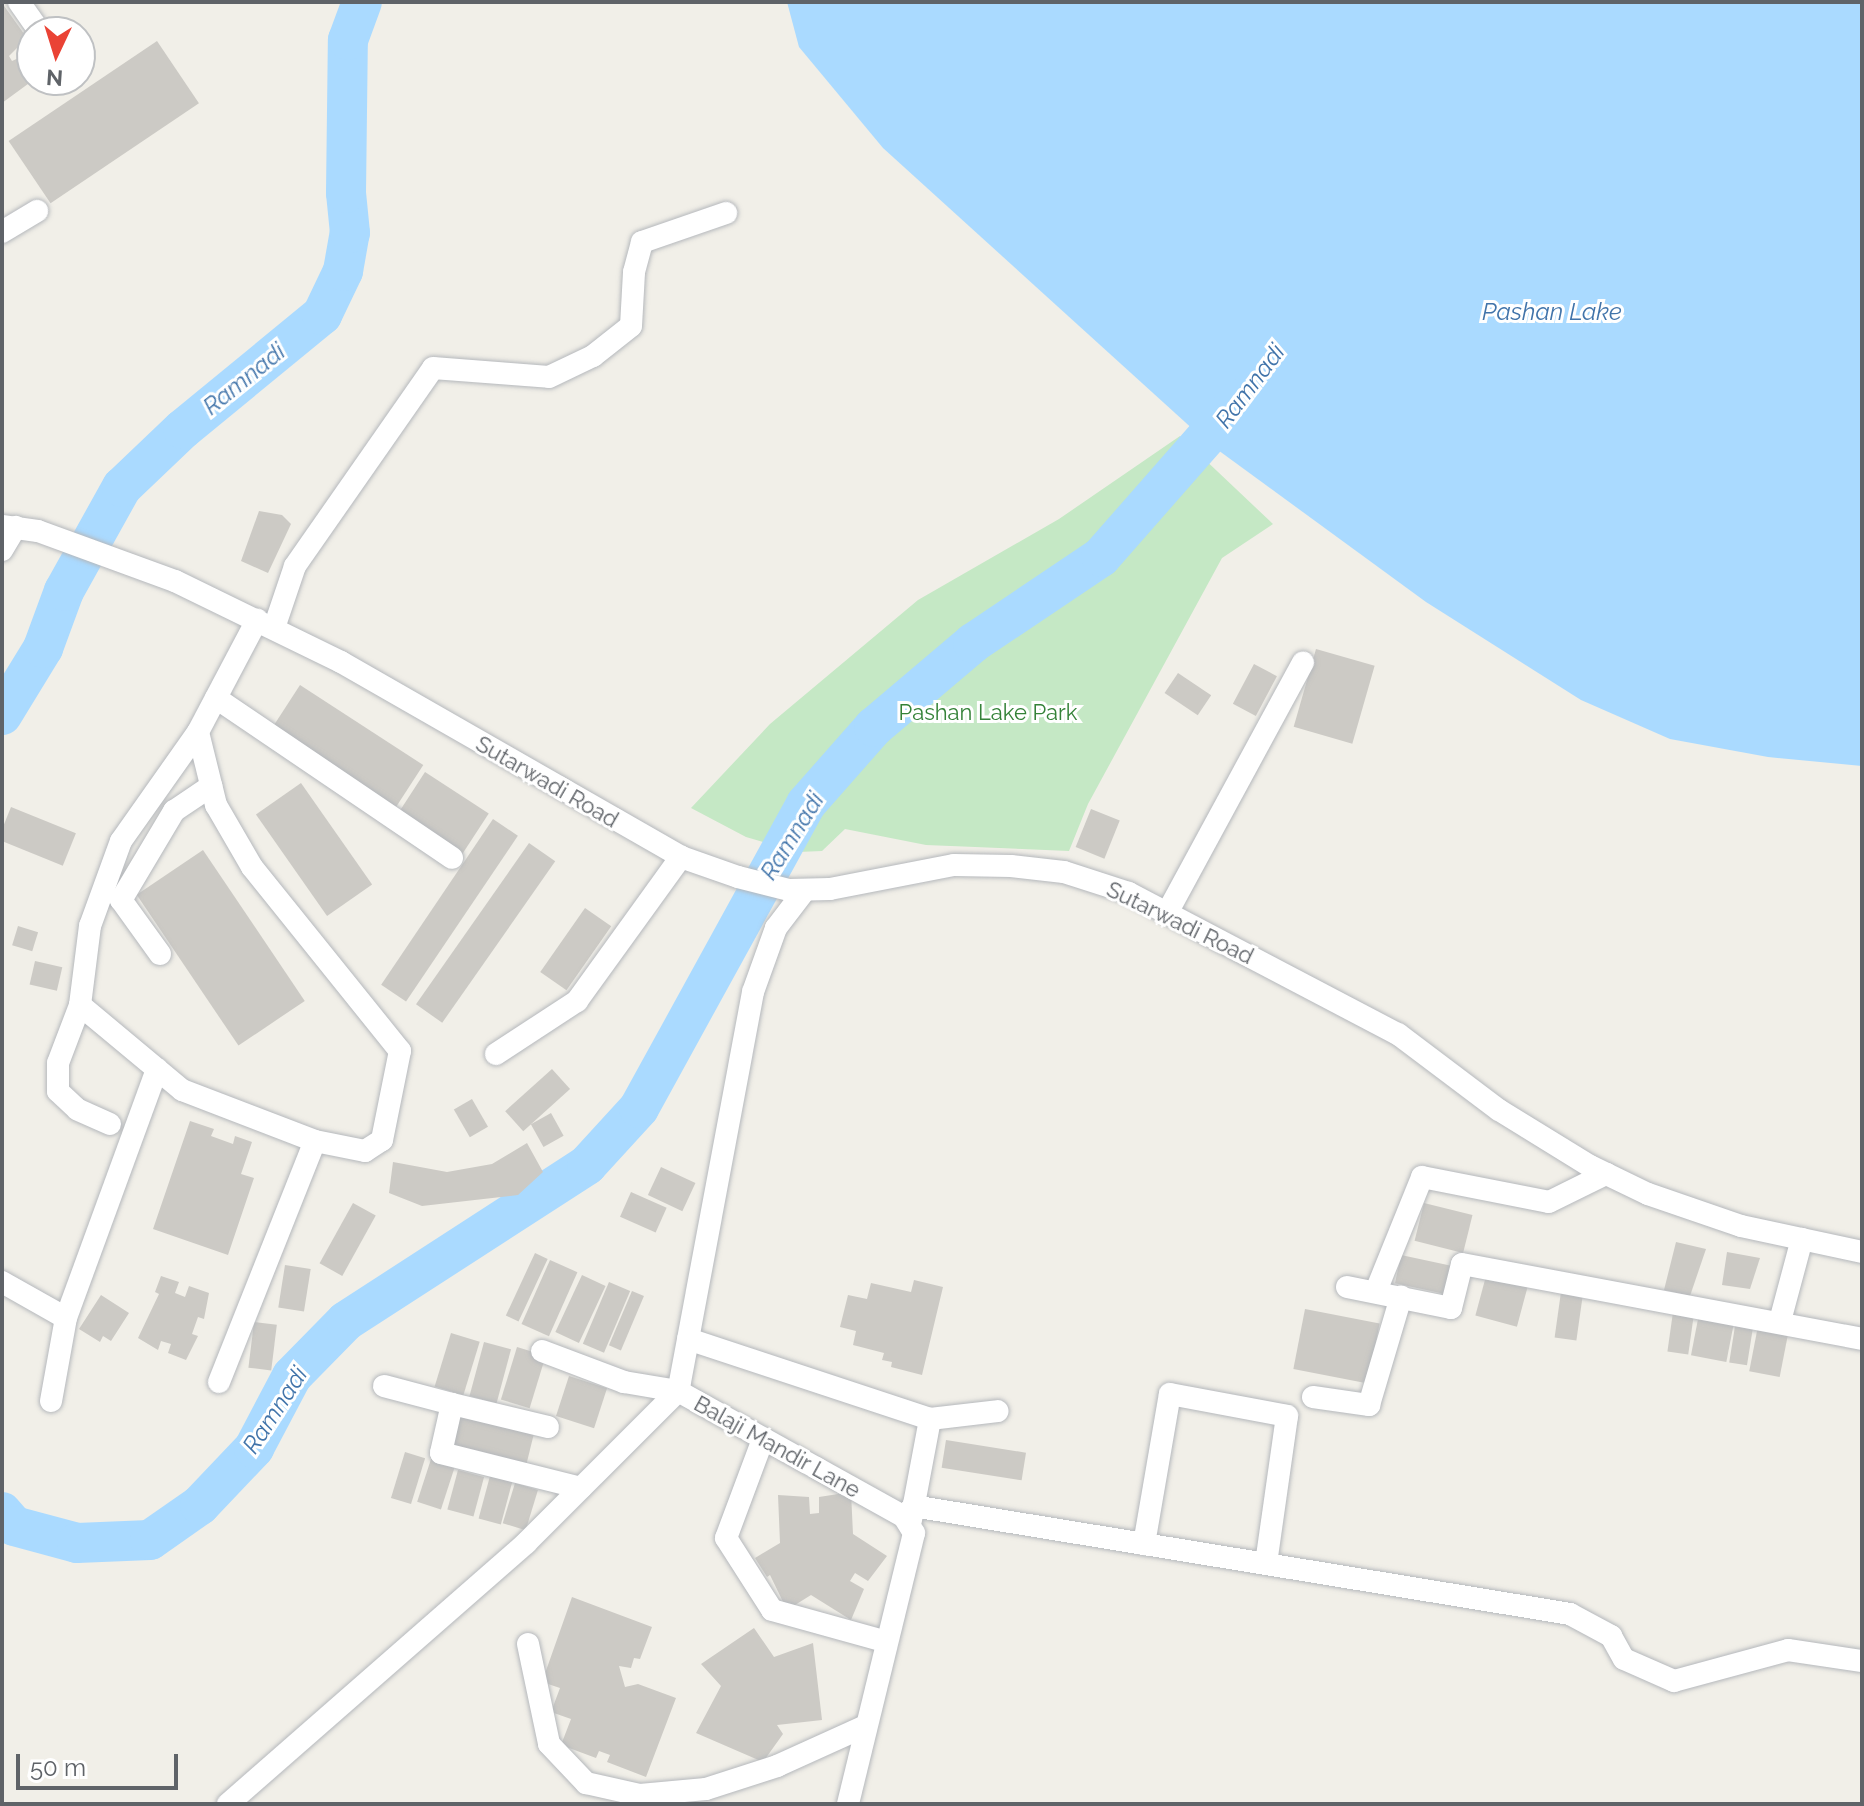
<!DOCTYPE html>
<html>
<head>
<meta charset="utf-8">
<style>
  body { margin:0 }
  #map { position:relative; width:1864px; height:1806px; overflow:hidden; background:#f1efe8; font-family:Raleway,sans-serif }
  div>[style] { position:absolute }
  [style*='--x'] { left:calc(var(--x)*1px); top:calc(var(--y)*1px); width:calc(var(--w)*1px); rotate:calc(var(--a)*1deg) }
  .green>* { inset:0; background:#c5e8c5 }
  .water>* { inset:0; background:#aadaff }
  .river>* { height:40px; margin:-20px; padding:0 20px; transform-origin:20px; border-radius:20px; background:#aadaff }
  .building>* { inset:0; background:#cccac5; transform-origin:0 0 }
  .roads { filter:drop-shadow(0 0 2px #b5b8bc) drop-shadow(0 0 2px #b5b8bc) }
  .minor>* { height:22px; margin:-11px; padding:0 11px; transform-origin:11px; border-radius:11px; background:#fff }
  span { translate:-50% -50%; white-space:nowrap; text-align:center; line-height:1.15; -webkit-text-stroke:6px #fff; paint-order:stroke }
  .park-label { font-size:22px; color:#348238 }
  .street-label { font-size:22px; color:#5f6368 }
  .water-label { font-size:24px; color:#4174aa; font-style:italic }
  .frame { position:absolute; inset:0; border:4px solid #5f6368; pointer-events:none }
  .north { position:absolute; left:16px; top:16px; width:80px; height:80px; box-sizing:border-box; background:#fff; border:2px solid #bfc1c3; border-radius:50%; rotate:184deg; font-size:22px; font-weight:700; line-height:32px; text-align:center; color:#5f6368 }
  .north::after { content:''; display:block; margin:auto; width:28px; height:36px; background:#ea4335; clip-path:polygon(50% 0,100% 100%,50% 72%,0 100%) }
  .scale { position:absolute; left:16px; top:1754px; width:162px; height:36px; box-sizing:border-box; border:4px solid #5f6368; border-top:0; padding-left:10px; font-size:24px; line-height:28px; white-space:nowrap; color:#5f6368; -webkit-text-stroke:6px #fff; paint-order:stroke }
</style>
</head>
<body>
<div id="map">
  <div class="green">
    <i style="clip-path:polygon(1180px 436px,1273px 524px,1222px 558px,1088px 804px,1069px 851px,926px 845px,845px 829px,822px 851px,798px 852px,746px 837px,691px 808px,770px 724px,918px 600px,1059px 519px)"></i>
  </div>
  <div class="water">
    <i style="clip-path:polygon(787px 2px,1862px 2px,1862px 766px,1768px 757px,1670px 739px,1581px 700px,1426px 602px,1207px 442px,883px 148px,799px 47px)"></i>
  </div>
  <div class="river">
    <i style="--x:2;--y:715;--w:79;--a:-58.5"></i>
    <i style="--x:43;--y:648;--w:61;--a:-69.8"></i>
    <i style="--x:64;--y:591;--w:119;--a:-60.9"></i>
    <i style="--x:122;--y:487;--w:84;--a:-43.6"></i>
    <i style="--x:183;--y:429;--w:180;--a:-39.4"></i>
    <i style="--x:322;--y:315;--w:49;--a:-64.5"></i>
    <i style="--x:343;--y:271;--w:39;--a:-80"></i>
    <i style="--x:350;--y:233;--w:40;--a:-95.7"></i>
    <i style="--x:346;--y:193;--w:153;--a:-89.3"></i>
    <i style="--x:348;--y:40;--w:40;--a:-69.8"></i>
    <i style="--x:2;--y:1512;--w:18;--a:49"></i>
    <i style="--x:14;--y:1526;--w:65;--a:15.1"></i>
    <i style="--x:77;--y:1543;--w:73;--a:-2.4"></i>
    <i style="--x:150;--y:1540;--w:61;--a:-35"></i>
    <i style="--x:200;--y:1505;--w:79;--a:-46.5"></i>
    <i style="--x:254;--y:1448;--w:81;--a:-62.2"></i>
    <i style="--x:292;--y:1376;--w:77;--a:-45.5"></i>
    <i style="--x:346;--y:1321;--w:287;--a:-32.9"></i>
    <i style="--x:587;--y:1165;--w:77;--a:-47.6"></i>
    <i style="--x:639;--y:1108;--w:347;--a:-61.2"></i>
    <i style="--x:806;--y:804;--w:103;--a:-48.6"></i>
    <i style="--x:874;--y:727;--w:130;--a:-40.3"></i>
    <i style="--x:973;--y:643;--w:154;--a:-33.9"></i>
    <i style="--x:1101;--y:557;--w:210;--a:-48.7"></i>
  </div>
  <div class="building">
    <i style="clip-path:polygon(2px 3px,27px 38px,9px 56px,12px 61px,32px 52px,32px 81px,2px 103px)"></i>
    <i style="left:157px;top:41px;width:75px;height:179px;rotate:56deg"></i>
    <i style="clip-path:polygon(259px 511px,282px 515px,291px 524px,268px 573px,241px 561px)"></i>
    <i style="left:1316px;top:649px;width:61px;height:81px;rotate:16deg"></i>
    <i style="left:1254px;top:664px;width:26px;height:45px;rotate:28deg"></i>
    <i style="left:1178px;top:673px;width:40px;height:24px;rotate:34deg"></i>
    <i style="left:300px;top:685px;width:147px;height:56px;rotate:33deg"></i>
    <i style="left:425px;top:772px;width:76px;height:53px;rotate:33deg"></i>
    <i style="left:301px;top:783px;width:124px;height:55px;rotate:55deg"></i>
    <i style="left:11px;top:807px;width:70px;height:35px;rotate:22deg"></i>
    <i style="left:1091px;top:809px;width:31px;height:41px;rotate:22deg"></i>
    <i style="left:493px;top:819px;width:30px;height:200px;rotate:34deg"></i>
    <i style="left:529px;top:843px;width:32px;height:197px;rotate:35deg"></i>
    <i style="left:203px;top:850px;width:182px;height:80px;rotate:56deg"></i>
    <i style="left:585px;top:908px;width:32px;height:78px;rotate:35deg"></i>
    <i style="left:18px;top:926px;width:21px;height:20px;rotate:17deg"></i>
    <i style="left:35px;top:961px;width:28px;height:24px;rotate:13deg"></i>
    <i style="left:552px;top:1069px;width:27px;height:63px;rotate:48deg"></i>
    <i style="left:472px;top:1099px;width:32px;height:21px;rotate:60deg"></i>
    <i style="left:551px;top:1113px;width:26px;height:23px;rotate:61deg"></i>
    <i style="clip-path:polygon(190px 1121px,214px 1129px,211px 1136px,233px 1144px,235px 1136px,252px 1142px,241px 1174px,254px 1178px,228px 1255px,153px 1229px)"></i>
    <i style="clip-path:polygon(527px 1143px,543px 1172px,518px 1195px,422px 1206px,389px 1193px,393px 1162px,447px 1172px,492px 1164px)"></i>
    <i style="left:661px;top:1167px;width:38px;height:31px;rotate:25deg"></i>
    <i style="left:631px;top:1192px;width:39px;height:27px;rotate:24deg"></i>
    <i style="left:353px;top:1203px;width:26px;height:69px;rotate:29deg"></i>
    <i style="left:1424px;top:1203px;width:50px;height:39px;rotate:14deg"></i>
    <i style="clip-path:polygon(1676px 1242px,1706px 1249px,1690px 1296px,1664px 1290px)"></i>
    <i style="clip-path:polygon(1727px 1252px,1760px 1258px,1750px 1289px,1722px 1285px)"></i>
    <i style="left:535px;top:1253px;width:14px;height:69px;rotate:25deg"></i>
    <i style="left:1401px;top:1255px;width:56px;height:29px;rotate:12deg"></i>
    <i style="left:550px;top:1260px;width:30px;height:70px;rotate:24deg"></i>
    <i style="left:285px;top:1265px;width:26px;height:43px;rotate:9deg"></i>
    <i style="left:582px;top:1275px;width:26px;height:63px;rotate:25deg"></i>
    <i style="clip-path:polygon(161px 1276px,179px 1282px,175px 1293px,185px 1297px,189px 1286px,209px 1293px,204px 1319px,198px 1317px,192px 1334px,198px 1336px,186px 1360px,168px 1353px,171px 1344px,161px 1341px,158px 1350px,138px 1338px,159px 1294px,155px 1292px)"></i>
    <i style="left:1486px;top:1276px;width:43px;height:41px;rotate:15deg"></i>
    <i style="clip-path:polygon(914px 1280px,943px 1287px,922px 1375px,891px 1367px,892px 1362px,882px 1360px,884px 1353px,853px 1345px,856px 1331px,840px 1327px,848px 1295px,867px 1299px,871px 1283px,911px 1292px)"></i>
    <i style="left:609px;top:1282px;width:23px;height:67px;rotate:23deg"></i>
    <i style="left:632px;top:1291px;width:13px;height:59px;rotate:23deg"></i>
    <i style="left:1561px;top:1292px;width:22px;height:46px;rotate:8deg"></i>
    <i style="clip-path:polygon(101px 1295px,129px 1313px,111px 1341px,103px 1336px,100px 1342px,79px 1329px)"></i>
    <i style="left:1305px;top:1309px;width:76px;height:61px;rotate:11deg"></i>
    <i style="left:1673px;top:1312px;width:21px;height:40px;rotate:8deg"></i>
    <i style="left:1699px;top:1314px;width:36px;height:42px;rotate:11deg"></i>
    <i style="left:254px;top:1322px;width:23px;height:46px;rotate:7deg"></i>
    <i style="left:1735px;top:1326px;width:18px;height:37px;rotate:9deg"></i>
    <i style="left:1758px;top:1326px;width:31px;height:46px;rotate:11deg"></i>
    <i style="left:451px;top:1333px;width:30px;height:56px;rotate:17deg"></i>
    <i style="left:484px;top:1342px;width:28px;height:56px;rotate:15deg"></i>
    <i style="left:517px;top:1347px;width:30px;height:55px;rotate:17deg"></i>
    <i style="left:569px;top:1376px;width:40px;height:42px;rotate:18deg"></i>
    <i style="left:460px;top:1412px;width:77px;height:41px;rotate:14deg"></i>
    <i style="left:946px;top:1440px;width:81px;height:28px;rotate:9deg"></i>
    <i style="left:405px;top:1452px;width:21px;height:48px;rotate:17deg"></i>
    <i style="left:432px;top:1456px;width:25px;height:48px;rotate:18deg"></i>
    <i style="left:458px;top:1470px;width:27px;height:41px;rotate:15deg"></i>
    <i style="left:490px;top:1476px;width:23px;height:44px;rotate:15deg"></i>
    <i style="left:515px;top:1483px;width:24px;height:42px;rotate:17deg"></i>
    <i style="clip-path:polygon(851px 1492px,853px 1534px,887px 1556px,868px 1581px,855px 1573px,850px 1581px,864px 1589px,851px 1620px,811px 1595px,787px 1610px,770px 1575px,767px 1577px,755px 1558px,780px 1543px,778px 1495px,809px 1497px,810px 1514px,819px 1513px,819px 1497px)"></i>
    <i style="clip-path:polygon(572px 1597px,652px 1627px,640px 1659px,634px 1658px,631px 1668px,619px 1666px,625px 1687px,638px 1684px,676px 1698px,646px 1777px,607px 1762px,610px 1755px,599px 1751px,596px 1758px,561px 1745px,571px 1719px,551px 1712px,560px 1688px,542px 1682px)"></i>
    <i style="clip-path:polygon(754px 1628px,774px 1657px,813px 1643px,822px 1720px,777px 1725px,783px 1734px,763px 1762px,696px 1733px,721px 1686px,701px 1664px)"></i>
  </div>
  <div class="roads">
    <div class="minor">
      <i style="--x:19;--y:2;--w:37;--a:55"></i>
      <i style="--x:2;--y:232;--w:41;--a:-31"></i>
      <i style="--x:2;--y:526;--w:36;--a:8"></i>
      <i style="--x:38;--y:531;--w:146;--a:20.1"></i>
      <i style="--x:175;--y:581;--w:185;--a:26"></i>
      <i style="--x:341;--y:662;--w:392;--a:29.8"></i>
      <i style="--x:681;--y:857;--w:60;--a:19.3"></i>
      <i style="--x:738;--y:877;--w:53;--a:14.3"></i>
      <i style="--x:789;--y:890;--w:41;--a:-1.4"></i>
      <i style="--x:830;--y:889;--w:126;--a:-11"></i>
      <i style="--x:954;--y:865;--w:57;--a:1"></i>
      <i style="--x:1011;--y:866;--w:53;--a:6.5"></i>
      <i style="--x:1064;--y:872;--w:68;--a:17.9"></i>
      <i style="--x:1129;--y:893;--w:304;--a:27.7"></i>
      <i style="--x:1398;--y:1034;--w:126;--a:37"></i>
      <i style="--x:1499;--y:1110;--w:107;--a:31.6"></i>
      <i style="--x:1590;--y:1166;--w:64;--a:25.8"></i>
      <i style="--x:1648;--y:1194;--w:98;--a:19"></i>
      <i style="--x:1741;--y:1226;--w:124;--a:12.1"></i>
      <i style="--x:2;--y:550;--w:27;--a:-59"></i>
      <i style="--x:274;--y:628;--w:65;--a:-71.3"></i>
      <i style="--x:295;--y:566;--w:241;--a:-55.1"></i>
      <i style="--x:433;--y:368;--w:116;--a:4.4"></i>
      <i style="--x:549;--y:377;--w:49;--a:-25.5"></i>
      <i style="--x:593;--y:356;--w:48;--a:-38.3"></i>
      <i style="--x:631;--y:326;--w:54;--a:-86.8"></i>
      <i style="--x:634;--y:272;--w:31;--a:-75"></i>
      <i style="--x:642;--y:242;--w:89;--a:-19"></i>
      <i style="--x:216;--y:698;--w:285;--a:34.1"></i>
      <i style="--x:805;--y:890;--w:48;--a:127.3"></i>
      <i style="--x:776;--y:928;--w:68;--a:109.8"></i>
      <i style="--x:753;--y:992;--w:406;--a:100.6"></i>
      <i style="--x:678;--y:1391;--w:259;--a:29.1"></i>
      <i style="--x:904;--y:1517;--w:19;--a:58"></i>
      <i style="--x:914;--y:1533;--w:279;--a:103.7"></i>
      <i style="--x:1167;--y:913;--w:285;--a:-61.5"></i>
      <i style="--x:160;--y:954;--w:67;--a:-125.8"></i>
      <i style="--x:121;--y:900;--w:104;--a:-59.2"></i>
      <i style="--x:174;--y:811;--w:45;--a:-34"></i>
      <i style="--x:80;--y:1005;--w:133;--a:39.8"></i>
      <i style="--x:182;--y:1090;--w:142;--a:21"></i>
      <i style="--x:315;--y:1141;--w:51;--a:11.3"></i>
      <i style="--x:365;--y:1151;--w:20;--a:-33"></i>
      <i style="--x:382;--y:1140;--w:91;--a:-78.6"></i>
      <i style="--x:400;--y:1051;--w:236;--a:-128.8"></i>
      <i style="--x:252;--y:867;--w:72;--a:-120.1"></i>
      <i style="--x:216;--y:805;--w:75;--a:-103.9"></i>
      <i style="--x:496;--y:1054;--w:97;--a:-33.2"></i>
      <i style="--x:577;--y:1001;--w:178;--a:-54.2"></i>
      <i style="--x:110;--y:1124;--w:36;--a:-156"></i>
      <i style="--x:77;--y:1109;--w:26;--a:-137"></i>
      <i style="--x:58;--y:1091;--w:28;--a:-90"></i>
      <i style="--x:58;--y:1063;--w:62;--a:-69.2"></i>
      <i style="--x:80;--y:1005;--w:80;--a:-82.8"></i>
      <i style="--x:90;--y:926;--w:90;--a:-70"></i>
      <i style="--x:121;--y:841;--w:133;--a:-54.8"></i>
      <i style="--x:198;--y:732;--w:127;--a:-62.2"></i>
      <i style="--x:2;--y:1282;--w:73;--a:29.4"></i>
      <i style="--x:1347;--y:1287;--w:106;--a:11.4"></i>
      <i style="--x:1451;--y:1308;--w:45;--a:-76"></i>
      <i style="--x:1462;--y:1264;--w:407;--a:10.6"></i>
      <i style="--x:1376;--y:1291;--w:123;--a:-68"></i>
      <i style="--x:1422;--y:1177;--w:129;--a:11.1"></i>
      <i style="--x:1549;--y:1202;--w:64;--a:-26.2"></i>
      <i style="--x:1780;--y:1321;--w:85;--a:-75"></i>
      <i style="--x:688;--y:1339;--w:255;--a:18.3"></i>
      <i style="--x:542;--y:1351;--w:88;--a:20.7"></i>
      <i style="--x:624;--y:1382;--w:55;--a:9.5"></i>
      <i style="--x:219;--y:1382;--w:259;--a:-68.3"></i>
      <i style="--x:384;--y:1386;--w:70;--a:14.8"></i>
      <i style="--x:1313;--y:1397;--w:57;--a:8.1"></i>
      <i style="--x:1369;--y:1405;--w:113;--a:-73.5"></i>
      <i style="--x:51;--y:1401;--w:84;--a:-79.8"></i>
      <i style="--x:66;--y:1318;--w:265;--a:-69.9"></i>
      <i style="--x:548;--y:1427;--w:99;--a:-166.5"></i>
      <i style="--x:452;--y:1404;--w:50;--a:102.7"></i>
      <i style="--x:441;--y:1453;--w:144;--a:14"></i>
      <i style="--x:763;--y:1439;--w:106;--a:110.5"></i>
      <i style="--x:726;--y:1538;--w:85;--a:57.4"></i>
      <i style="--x:772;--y:1610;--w:116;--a:15.5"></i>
      <i style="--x:913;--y:1506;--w:666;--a:9.33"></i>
      <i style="--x:1570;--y:1614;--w:47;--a:28.2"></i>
      <i style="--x:1611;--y:1636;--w:26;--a:61"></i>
      <i style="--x:1624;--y:1659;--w:55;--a:23.7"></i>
      <i style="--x:1674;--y:1681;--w:118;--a:-15.2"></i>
      <i style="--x:1788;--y:1650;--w:75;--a:8.5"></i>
      <i style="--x:911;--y:1520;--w:103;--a:-79.3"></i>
      <i style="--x:930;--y:1419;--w:68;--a:-6.7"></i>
      <i style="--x:1144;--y:1544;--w:152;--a:-80.2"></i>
      <i style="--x:1170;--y:1394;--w:119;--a:10.6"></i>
      <i style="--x:1287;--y:1416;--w:149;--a:98.1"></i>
      <i style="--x:528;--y:1644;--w:102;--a:78.1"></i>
      <i style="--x:549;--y:1744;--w:54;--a:46.5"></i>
      <i style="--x:586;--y:1783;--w:55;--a:12.5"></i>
      <i style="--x:640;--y:1795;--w:66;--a:-5.2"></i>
      <i style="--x:706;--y:1789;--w:75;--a:-17.9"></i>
      <i style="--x:777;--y:1766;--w:97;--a:-24.4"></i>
      <i style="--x:228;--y:1804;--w:396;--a:-41.2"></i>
      <i style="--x:526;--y:1543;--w:215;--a:-45"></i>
    </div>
  </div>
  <div class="park-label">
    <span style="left:988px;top:713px">Pashan Lake Park</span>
  </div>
  <div class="street-label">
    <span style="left:547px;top:782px;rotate:30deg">Sutarwadi Road</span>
    <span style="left:1180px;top:923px;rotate:26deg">Sutarwadi Road</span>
    <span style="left:777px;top:1447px;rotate:29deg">Balaji Mandir Lane</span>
  </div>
  <div class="water-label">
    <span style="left:1552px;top:312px">Pashan Lake</span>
    <span style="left:244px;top:379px;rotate:-39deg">Ramnadi</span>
    <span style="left:1250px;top:386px;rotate:-53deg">Ramnadi</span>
    <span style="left:792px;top:836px;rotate:-58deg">Ramnadi</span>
    <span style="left:275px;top:1410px;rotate:-57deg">Ramnadi</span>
  </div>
  <div class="frame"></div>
  <div class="north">N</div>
  <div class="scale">50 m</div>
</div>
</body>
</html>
